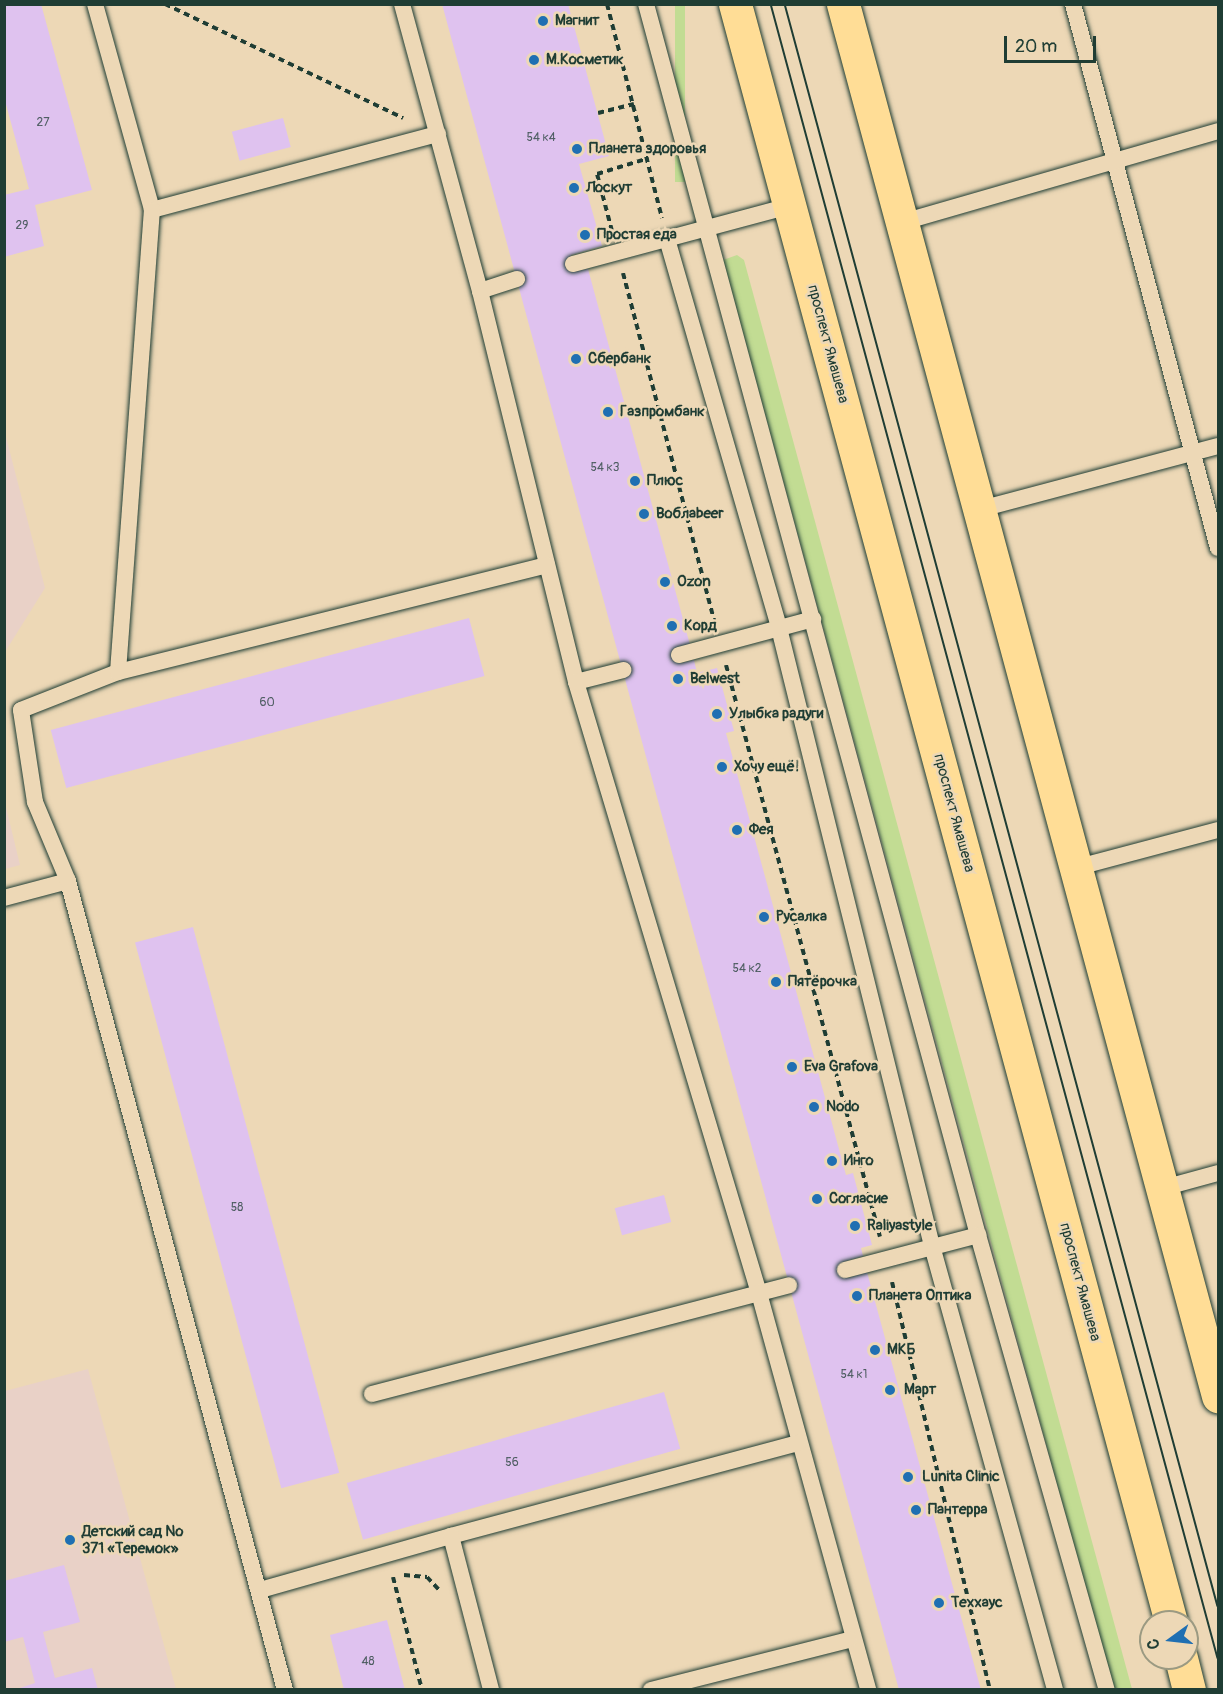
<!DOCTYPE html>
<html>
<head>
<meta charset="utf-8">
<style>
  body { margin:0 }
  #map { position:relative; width:1223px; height:1694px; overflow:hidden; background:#edd8b6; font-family:Pangolin,sans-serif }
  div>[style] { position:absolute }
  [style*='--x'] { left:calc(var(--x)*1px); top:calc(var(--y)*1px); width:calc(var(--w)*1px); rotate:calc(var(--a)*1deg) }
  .built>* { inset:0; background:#e9d1c7 }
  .green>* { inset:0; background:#c2dc93; transform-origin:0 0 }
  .building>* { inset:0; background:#dfc2ef; transform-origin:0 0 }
  .path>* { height:4px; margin-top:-2px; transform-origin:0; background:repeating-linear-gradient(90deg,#1f3d34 0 6px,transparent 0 10.5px) }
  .roads { filter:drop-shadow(0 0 2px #1f3d34) drop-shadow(0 0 2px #1f3d34) }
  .service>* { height:16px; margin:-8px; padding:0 8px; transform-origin:8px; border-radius:8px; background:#edd8b6 }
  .primary>* { height:33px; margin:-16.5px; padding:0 16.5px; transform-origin:16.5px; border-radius:16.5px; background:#ffdd96 }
  .tram>* { height:1.5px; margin:-0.75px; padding:0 0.75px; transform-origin:0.75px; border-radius:0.75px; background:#1f3d34 }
  .dots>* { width:16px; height:16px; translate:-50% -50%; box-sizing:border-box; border:3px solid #edd8b6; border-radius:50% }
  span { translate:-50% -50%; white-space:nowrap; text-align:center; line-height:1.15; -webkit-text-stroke:5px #edd8b6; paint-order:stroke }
  .number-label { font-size:12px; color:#4f5e63 }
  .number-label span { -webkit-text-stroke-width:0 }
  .poi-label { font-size:15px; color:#1f3d34; font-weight:700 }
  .left { translate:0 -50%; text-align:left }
  .street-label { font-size:15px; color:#1f3d34 }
  .frame { position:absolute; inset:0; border:6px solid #1f3d34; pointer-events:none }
  .north { position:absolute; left:1139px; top:1610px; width:60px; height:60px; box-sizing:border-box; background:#edd8b6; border:2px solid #9b9a82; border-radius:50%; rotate:255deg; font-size:16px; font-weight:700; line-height:24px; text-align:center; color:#1f3d34 }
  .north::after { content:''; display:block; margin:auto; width:21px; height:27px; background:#1f6fb2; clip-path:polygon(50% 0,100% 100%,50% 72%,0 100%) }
  .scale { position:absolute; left:1004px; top:36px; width:92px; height:27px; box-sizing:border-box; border:3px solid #1f3d34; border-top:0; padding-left:8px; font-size:18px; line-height:21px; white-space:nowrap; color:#1f3d34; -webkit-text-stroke:4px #edd8b6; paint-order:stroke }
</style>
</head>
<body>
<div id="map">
  <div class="built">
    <i style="clip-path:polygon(5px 433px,45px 588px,5px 652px,4px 652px)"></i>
    <i style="clip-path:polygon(4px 799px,20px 865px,5px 869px,4px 869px)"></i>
    <i style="clip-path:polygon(88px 1369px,176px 1689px,5px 1690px,5px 1391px)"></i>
  </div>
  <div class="green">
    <i style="left:675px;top:5px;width:10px;height:177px"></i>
    <i style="clip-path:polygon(737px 255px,744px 260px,1132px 1689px,1113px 1689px,723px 260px)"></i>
  </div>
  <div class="building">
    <i style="clip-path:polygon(4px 4px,41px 4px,92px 190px,35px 205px,44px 246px,4px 257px,4px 195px,29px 189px,4px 97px)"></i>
    <i style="clip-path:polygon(442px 4px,568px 4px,609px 156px,579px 164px,602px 246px,571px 255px,575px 271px,588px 269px,690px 645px,677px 648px,681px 663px,694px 660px,697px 673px,717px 668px,734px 731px,726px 733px,846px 1175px,853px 1173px,872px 1245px,861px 1248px,863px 1256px,843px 1262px,848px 1278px,867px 1272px,981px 1690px,899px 1690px)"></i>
    <i style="left:283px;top:118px;width:30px;height:53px;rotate:75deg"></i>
    <i style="left:469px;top:618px;width:60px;height:433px;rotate:75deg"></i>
    <i style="left:193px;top:927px;width:565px;height:60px;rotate:75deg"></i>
    <i style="left:664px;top:1195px;width:28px;height:51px;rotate:75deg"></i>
    <i style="left:664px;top:1392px;width:59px;height:330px;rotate:74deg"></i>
    <i style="clip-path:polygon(64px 1565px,80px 1622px,43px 1632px,55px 1678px,92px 1668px,98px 1690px,14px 1690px,35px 1683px,23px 1637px,4px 1642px,4px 1581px)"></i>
    <i style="clip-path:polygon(387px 1620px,405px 1690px,344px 1690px,330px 1635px)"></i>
  </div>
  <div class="path">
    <i style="--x:165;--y:4;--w:264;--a:25.6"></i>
    <i style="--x:607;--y:4;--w:221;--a:75.6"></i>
    <i style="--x:598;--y:113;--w:37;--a:-14"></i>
    <i style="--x:612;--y:231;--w:59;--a:-104.7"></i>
    <i style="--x:597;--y:174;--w:54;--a:-17.1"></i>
    <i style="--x:623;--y:273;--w:362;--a:75.3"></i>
    <i style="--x:726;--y:665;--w:592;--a:74.93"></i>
    <i style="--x:892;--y:1282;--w:420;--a:76.5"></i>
    <i style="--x:404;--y:1575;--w:23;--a:5"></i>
    <i style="--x:427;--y:1577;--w:18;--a:47"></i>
    <i style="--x:393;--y:1577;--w:117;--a:75.6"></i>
  </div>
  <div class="roads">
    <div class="service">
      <i style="--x:95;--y:4;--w:214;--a:74.5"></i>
      <i style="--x:152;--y:210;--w:296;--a:-14.9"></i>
      <i style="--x:402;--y:4;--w:297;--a:74.8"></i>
      <i style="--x:480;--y:291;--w:403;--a:76.2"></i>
      <i style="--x:576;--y:682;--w:638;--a:73.33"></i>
      <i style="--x:759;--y:1293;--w:412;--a:74.6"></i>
      <i style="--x:646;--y:4;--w:1275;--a:74.91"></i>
      <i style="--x:978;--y:1235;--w:473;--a:74.2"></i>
      <i style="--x:1073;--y:4;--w:563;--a:75.08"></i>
      <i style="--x:903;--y:222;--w:328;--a:-16.1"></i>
      <i style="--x:667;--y:239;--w:405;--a:73.9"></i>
      <i style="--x:779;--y:628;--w:637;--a:76.09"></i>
      <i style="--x:932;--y:1246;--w:461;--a:74.5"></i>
      <i style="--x:573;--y:264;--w:225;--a:-15"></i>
      <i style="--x:480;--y:291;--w:39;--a:-18"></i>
      <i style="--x:981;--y:509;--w:245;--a:-14.9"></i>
      <i style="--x:679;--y:655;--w:139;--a:-15"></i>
      <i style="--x:118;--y:672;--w:463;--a:-85.8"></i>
      <i style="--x:576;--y:682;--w:49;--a:-14.3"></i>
      <i style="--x:1075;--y:868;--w:148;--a:-14.9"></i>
      <i style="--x:4;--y:898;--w:66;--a:-14.9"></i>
      <i style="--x:1163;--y:1188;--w:57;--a:-15.3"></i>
      <i style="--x:845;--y:1270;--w:138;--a:-14.7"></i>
      <i style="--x:372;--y:1394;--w:431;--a:-14.6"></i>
      <i style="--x:451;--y:1536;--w:359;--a:-15"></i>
      <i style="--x:260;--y:1590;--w:198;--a:-15.8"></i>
      <i style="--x:451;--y:1536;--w:159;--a:75.4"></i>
      <i style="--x:285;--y:1690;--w:838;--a:-105.02"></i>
      <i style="--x:68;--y:881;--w:86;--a:-112.7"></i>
      <i style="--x:35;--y:802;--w:93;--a:-98.7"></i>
      <i style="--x:21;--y:710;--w:104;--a:-21.4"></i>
      <i style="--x:118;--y:672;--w:442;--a:-14"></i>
      <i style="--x:651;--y:1690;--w:204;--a:-14.2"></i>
    </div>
    <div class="primary">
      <i style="--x:735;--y:4;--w:1676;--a:74.92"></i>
      <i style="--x:843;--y:4;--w:1442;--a:74.92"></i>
      <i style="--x:1181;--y:1658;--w:33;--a:76"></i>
    </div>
  </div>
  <div class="tram">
    <i style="--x:771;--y:4;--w:1713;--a:74.88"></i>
    <i style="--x:785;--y:4;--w:1659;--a:74.88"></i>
  </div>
  <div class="dots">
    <i style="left:543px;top:21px;background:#1f6fb2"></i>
    <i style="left:534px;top:60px;background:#1f6fb2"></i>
    <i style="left:577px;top:149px;background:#1f6fb2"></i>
    <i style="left:574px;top:188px;background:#1f6fb2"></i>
    <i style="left:585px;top:235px;background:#1f6fb2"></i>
    <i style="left:576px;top:359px;background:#1f6fb2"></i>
    <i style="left:608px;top:412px;background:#1f6fb2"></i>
    <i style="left:635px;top:481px;background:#1f6fb2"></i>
    <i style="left:644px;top:514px;background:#1f6fb2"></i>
    <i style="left:665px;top:582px;background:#1f6fb2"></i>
    <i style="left:672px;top:626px;background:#1f6fb2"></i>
    <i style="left:678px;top:679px;background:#1f6fb2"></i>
    <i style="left:717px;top:714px;background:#1f6fb2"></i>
    <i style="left:722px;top:767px;background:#1f6fb2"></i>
    <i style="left:737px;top:830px;background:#1f6fb2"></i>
    <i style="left:764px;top:917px;background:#1f6fb2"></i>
    <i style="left:776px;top:982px;background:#1f6fb2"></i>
    <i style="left:792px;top:1067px;background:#1f6fb2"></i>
    <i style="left:814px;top:1107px;background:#1f6fb2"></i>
    <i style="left:832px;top:1161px;background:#1f6fb2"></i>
    <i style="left:817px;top:1199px;background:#1f6fb2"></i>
    <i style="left:855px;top:1226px;background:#1f6fb2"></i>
    <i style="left:857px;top:1296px;background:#1f6fb2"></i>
    <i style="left:875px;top:1350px;background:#1f6fb2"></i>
    <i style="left:890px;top:1390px;background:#1f6fb2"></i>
    <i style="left:908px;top:1477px;background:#1f6fb2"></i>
    <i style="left:916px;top:1510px;background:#1f6fb2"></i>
    <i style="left:70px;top:1540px;background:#1f6fb2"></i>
    <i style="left:939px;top:1603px;background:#1f6fb2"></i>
  </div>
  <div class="number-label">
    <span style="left:43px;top:123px">27</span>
    <span style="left:541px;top:138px">54 к4</span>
    <span style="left:22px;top:226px">29</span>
    <span style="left:605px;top:468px">54 к3</span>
    <span style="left:267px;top:703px">60</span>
    <span style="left:747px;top:969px">54 к2</span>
    <span style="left:237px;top:1208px">58</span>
    <span style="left:854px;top:1375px">54 к1</span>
    <span style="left:512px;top:1463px">56</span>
    <span style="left:368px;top:1662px">48</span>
  </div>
  <div class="poi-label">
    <span class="left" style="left:555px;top:21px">Магнит</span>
    <span class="left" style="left:546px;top:60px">М.Косметик</span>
    <span class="left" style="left:589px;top:149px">Планета здоровья</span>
    <span class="left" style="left:586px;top:188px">Лоскут</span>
    <span class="left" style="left:597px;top:235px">Простая еда</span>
    <span class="left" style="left:588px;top:359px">Сбербанк</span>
    <span class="left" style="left:620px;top:412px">Газпромбанк</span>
    <span class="left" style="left:647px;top:481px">Плюс</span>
    <span class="left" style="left:656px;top:514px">Воблаbeer</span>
    <span class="left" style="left:677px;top:582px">Ozon</span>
    <span class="left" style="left:684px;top:626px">Корд</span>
    <span class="left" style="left:690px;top:679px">Belwest</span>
    <span class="left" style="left:729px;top:714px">Улыбка радуги</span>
    <span class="left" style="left:734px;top:767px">Хочу ещё!</span>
    <span class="left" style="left:749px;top:830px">Фея</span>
    <span class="left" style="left:776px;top:917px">Русалка</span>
    <span class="left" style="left:788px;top:982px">Пятёрочка</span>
    <span class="left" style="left:804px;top:1067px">Eva Grafova</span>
    <span class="left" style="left:826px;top:1107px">Nodo</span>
    <span class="left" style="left:844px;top:1161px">Инго</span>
    <span class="left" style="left:829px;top:1199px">Согласие</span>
    <span class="left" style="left:867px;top:1226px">Raliyastyle</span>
    <span class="left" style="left:869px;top:1296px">Планета Оптика</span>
    <span class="left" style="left:887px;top:1350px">МКБ</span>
    <span class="left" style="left:904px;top:1390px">Март</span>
    <span class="left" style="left:922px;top:1477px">Lunita Clinic</span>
    <span class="left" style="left:928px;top:1510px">Пантерра</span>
    <span class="left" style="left:82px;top:1540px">Детский сад №<br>371 «Теремок»</span>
    <span class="left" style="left:951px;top:1603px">Теххаус</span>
  </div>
  <div class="street-label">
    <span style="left:828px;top:344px;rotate:75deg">проспект Ямашева</span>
    <span style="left:954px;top:813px;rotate:75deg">проспект Ямашева</span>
    <span style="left:1080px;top:1282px;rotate:75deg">проспект Ямашева</span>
  </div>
  <div class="frame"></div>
  <div class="north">С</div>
  <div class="scale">20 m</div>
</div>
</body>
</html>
